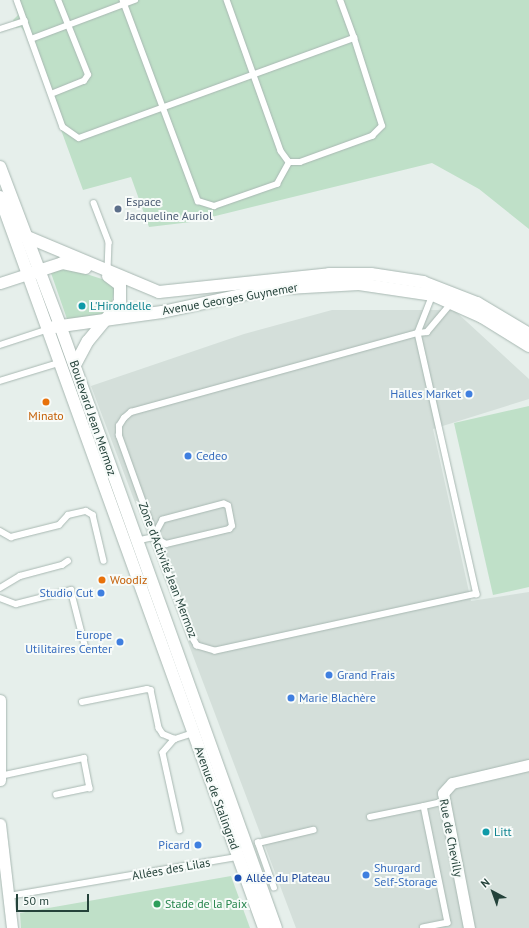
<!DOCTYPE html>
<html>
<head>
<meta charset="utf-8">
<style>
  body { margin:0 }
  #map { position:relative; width:529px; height:928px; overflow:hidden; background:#e6efeb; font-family:"PT Sans",sans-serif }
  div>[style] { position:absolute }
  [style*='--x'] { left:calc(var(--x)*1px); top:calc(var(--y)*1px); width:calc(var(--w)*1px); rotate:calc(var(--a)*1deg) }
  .built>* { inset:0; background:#d4dfda }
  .green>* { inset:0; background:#bfe0c8 }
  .roads { filter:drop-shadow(0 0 1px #a8b8b2) drop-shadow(0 0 1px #a8b8b2) }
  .lane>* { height:5.5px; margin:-2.75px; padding:0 2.75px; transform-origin:2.75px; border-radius:2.75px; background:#fff }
  .street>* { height:11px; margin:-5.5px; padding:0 5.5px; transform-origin:5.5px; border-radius:5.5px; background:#fff }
  .secondary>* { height:12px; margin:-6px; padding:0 6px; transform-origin:6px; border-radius:6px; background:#fff }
  .dots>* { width:11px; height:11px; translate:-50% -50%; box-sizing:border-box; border:2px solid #f7fbf9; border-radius:50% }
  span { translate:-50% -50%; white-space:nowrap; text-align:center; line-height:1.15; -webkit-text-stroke:4px #f7fbf9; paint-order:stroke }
  .service-label { font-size:12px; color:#4e5e75 }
  .left { translate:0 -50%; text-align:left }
  .street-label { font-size:12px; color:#24423a }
  .culture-label { font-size:12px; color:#0d838f }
  .shop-label { font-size:12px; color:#366cbe }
  .right { translate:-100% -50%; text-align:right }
  .food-label { font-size:12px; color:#c56008 }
  .transit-label { font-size:12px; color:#164399 }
  .leisure-label { font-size:12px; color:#27864d }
  .north { position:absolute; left:473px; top:872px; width:40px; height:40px; -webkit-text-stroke:3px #f7fbf9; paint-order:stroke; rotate:319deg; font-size:11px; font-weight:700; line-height:16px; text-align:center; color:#24423a }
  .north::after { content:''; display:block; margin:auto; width:14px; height:18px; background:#24423a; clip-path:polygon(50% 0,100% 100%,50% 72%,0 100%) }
  .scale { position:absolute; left:16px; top:894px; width:73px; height:18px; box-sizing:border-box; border:2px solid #24423a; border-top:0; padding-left:5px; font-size:12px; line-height:14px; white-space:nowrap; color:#24423a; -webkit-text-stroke:3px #f7fbf9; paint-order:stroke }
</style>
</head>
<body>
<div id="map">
  <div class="built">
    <i style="clip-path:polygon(332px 310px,454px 310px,529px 379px,529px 399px,433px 429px,471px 601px,529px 592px,529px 928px,296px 928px,91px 386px,244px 334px)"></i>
  </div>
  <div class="green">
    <i style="clip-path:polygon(14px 0,529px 0,529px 229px,479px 189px,432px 163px,191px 222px,149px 227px,131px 177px,83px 190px,26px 34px,21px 27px,16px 28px,13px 20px,18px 15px)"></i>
    <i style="clip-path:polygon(65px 267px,108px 281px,115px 287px,111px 307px,99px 316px,67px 319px,51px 273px)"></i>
    <i style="clip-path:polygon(529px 406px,529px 587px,493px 595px,454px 423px)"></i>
    <i style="clip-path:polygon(231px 876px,250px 928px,21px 928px,20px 913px)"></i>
  </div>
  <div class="roads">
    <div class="lane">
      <i style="--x:17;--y:0;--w:135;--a:70.1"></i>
      <i style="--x:63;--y:127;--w:19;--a:35"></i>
      <i style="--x:79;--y:138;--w:293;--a:-20"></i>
      <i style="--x:354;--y:38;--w:40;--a:-110.2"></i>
      <i style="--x:123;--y:0;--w:215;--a:69.5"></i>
      <i style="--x:198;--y:201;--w:17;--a:17"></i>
      <i style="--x:214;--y:206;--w:67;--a:-19.2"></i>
      <i style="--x:277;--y:184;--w:25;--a:-61"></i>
      <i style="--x:227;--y:0;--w:160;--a:70.3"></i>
      <i style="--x:281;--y:151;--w:14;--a:54"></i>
      <i style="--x:289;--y:162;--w:11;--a:0"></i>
      <i style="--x:300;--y:162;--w:77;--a:-19.9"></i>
      <i style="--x:372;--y:136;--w:14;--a:-45"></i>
      <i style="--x:382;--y:126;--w:92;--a:-107.7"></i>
      <i style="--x:0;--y:29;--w:26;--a:-18"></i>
      <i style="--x:31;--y:39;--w:111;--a:-20.6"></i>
      <i style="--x:51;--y:94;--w:35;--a:-22"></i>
      <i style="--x:84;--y:81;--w:7;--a:-56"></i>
      <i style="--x:88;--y:75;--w:81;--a:-111.8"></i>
      <i style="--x:94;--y:203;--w:42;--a:69"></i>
      <i style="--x:109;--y:242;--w:29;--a:92"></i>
      <i style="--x:433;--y:295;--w:41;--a:111.5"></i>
      <i style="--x:418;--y:333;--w:268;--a:77.3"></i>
      <i style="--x:477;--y:594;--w:268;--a:167.7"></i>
      <i style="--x:215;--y:651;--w:19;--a:-164"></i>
      <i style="--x:197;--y:646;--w:12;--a:-121"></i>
      <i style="--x:191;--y:636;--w:213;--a:-109.8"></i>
      <i style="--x:119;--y:436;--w:10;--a:-90"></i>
      <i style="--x:119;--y:426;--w:9;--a:-58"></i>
      <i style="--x:124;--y:418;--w:9;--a:-41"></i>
      <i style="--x:131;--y:412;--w:298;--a:-15.4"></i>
      <i style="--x:418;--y:333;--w:9;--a:-6"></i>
      <i style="--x:427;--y:332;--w:38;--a:-50"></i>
      <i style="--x:0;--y:345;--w:52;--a:-18.1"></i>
      <i style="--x:0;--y:381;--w:62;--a:-17"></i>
      <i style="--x:0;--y:531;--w:13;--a:29"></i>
      <i style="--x:11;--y:537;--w:49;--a:-14"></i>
      <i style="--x:59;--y:525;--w:13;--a:-48"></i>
      <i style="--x:68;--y:515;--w:18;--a:-13"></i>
      <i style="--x:86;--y:511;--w:8;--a:30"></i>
      <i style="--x:93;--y:515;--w:47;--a:76.6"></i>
      <i style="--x:136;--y:541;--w:18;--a:-13"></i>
      <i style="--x:154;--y:537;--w:14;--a:30"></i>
      <i style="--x:166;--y:544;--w:65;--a:-13.4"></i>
      <i style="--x:229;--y:529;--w:4;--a:-45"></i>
      <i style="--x:232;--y:526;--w:20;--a:-101"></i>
      <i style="--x:228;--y:506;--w:4;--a:-153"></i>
      <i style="--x:224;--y:504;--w:63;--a:165.3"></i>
      <i style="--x:163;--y:520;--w:19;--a:118"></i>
      <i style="--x:0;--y:588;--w:23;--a:-31"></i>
      <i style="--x:20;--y:576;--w:43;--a:-14.7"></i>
      <i style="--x:62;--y:565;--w:7;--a:-34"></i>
      <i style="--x:0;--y:598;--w:17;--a:21"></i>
      <i style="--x:16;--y:604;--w:57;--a:-14.3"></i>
      <i style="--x:71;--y:590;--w:61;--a:75.7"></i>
      <i style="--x:82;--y:702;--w:66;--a:-11.3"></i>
      <i style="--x:147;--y:689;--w:4;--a:14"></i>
      <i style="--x:151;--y:690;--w:39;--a:78"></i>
      <i style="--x:159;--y:728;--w:7;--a:56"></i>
      <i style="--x:163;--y:734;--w:13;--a:23"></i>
      <i style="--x:175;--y:739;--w:20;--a:-18"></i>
      <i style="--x:175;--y:739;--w:18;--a:131"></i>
      <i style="--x:163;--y:753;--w:79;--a:77.6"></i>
      <i style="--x:0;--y:776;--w:86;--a:-12.1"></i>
      <i style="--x:84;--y:758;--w:31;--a:79"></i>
      <i style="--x:90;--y:788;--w:34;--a:168"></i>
      <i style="--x:424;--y:806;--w:18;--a:-13"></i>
      <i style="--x:370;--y:817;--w:55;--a:-11.5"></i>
      <i style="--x:424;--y:806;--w:119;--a:78.4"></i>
      <i style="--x:448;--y:923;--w:25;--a:169"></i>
      <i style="--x:274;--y:888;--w:48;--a:-109.6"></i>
      <i style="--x:258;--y:843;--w:57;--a:-13.3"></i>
      <i style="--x:9;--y:896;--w:232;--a:-9.7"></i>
    </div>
    <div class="street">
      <i style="--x:0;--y:283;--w:29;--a:-18"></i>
      <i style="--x:0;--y:700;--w:80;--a:90"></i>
      <i style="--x:0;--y:824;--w:105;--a:83.4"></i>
      <i style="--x:469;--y:928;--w:137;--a:-100.9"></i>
      <i style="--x:443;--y:793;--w:13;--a:-48"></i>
      <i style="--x:452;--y:783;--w:79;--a:-13.2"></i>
    </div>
    <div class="secondary">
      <i style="--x:0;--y:167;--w:172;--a:69.2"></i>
      <i style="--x:61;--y:328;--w:637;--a:70.29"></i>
      <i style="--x:0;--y:197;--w:777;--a:70.14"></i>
      <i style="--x:25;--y:236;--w:145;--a:22.7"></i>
      <i style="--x:159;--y:292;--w:171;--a:-6"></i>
      <i style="--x:329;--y:274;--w:42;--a:0"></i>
      <i style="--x:371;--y:274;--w:53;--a:8.7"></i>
      <i style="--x:423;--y:282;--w:58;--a:21.3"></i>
      <i style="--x:477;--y:303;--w:61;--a:30.8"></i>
      <i style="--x:32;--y:273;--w:32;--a:-18"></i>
      <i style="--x:62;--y:263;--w:24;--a:12"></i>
      <i style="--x:54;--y:327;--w:109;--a:-7.9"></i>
      <i style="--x:162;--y:312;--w:109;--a:-12.1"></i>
      <i style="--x:269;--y:289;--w:90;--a:-3.2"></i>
      <i style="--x:359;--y:284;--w:75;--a:8.5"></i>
      <i style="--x:433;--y:295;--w:54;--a:24.2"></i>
      <i style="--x:482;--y:317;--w:55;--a:31.7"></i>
      <i style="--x:75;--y:365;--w:27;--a:-62"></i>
      <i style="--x:88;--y:341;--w:50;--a:-50.6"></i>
      <i style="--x:120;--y:302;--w:17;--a:-90"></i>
      <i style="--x:120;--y:285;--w:15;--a:-143"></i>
    </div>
  </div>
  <div class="dots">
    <i style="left:118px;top:209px;background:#5c6f8a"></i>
    <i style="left:82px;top:306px;background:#0f9aa8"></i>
    <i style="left:469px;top:394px;background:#3f7fe0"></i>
    <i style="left:46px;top:402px;background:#e8710a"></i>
    <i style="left:188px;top:456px;background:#3f7fe0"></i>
    <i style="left:102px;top:580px;background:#e8710a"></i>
    <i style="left:101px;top:593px;background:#3f7fe0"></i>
    <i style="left:120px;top:642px;background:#3f7fe0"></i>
    <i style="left:329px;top:675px;background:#3f7fe0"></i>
    <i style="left:291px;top:698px;background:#3f7fe0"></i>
    <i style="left:486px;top:832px;background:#0f9aa8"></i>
    <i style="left:198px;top:845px;background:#3f7fe0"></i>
    <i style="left:366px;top:875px;background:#3f7fe0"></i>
    <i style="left:238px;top:878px;background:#1a4fb4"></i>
    <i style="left:157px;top:904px;background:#2e9e5b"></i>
  </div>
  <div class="service-label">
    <span class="left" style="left:126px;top:209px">Espace<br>Jacqueline Auriol</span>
  </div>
  <div class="street-label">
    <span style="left:230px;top:299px;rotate:-10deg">Avenue Georges Guynemer</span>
    <span style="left:93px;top:418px;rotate:71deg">Boulevard Jean Mermoz</span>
    <span style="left:168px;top:570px;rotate:69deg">Zone d'Activité Jean Mermoz</span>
    <span style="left:217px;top:798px;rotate:70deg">Avenue de Stalingrad</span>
    <span style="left:451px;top:838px;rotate:79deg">Rue de Chevilly</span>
    <span style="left:171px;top:869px;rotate:-10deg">Allées des Lilas</span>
  </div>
  <div class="culture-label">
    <span class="left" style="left:90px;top:306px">L'Hirondelle</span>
    <span class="left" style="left:494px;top:832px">Litt</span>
  </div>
  <div class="shop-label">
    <span class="right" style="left:461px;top:394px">Halles Market</span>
    <span class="left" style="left:196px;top:456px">Cedeo</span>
    <span class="right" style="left:93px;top:593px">Studio Cut</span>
    <span class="right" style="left:112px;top:642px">Europe<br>Utilitaires Center</span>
    <span class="left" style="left:337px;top:675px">Grand Frais</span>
    <span class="left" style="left:299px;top:698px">Marie Blachère</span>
    <span class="right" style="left:190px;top:845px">Picard</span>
    <span class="left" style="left:374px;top:875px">Shurgard<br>Self-Storage</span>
  </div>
  <div class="food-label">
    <span style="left:46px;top:416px">Minato</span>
    <span class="left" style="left:110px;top:580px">Woodiz</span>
  </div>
  <div class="transit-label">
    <span class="left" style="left:246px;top:878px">Allée du Plateau</span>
  </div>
  <div class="leisure-label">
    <span class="left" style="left:165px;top:904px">Stade de la Paix</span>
  </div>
  <div class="north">N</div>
  <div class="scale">50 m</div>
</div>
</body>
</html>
